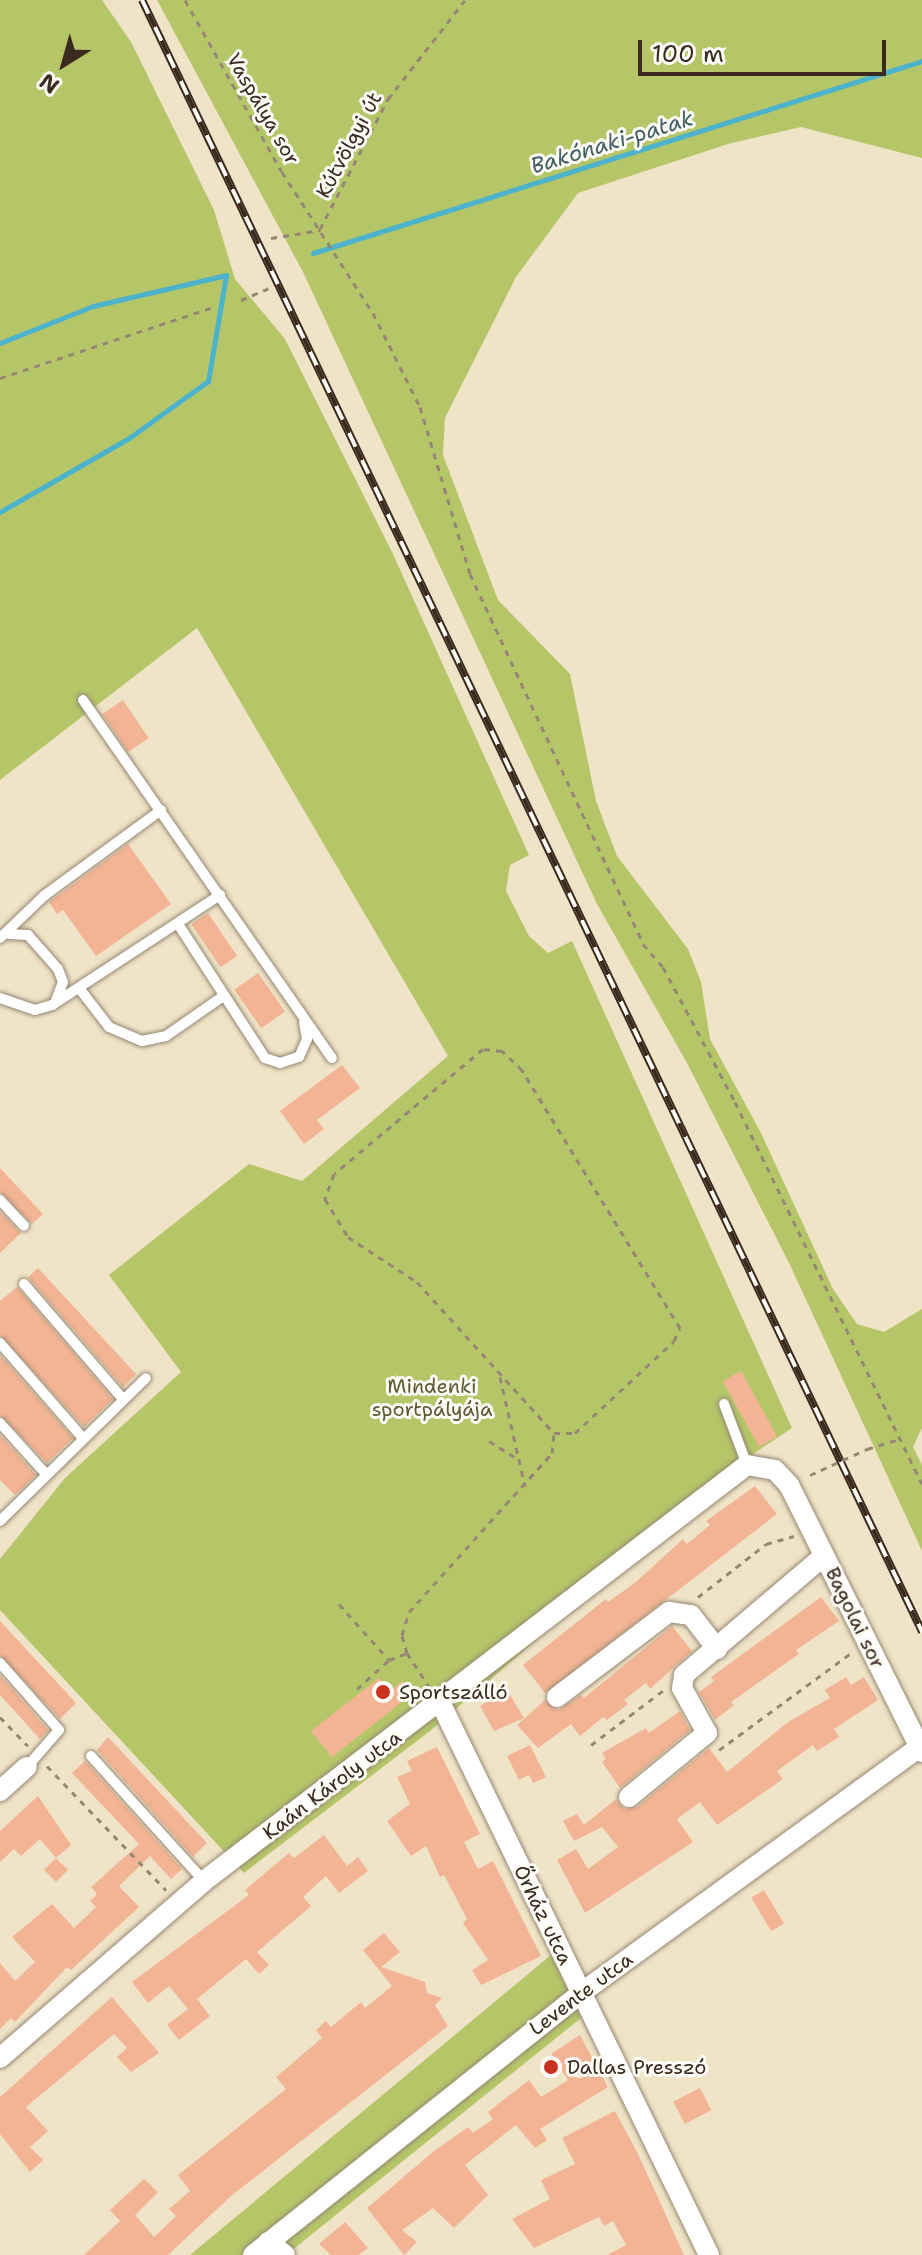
<!DOCTYPE html>
<html>
<head>
<meta charset="utf-8">
<style>
  body { margin:0 }
  #map { position:relative; width:922px; height:2255px; overflow:hidden; background:#f0e4c8; font-family:"Shantell Sans",sans-serif }
  div>[style] { position:absolute }
  [style*='--x'] { left:calc(var(--x)*1px); top:calc(var(--y)*1px); width:calc(var(--w)*1px); rotate:calc(var(--a)*1deg) }
  .green>* { inset:0; background:#b5c669 }
  .stream>* { height:5px; margin:-2.5px; padding:0 2.5px; transform-origin:2.5px; border-radius:2.5px; background:#4db2cc }
  .building>* { inset:0; background:#f2b494; transform-origin:0 0 }
  .path>* { height:3px; margin-top:-1.5px; transform-origin:0; background:repeating-linear-gradient(90deg,#968773 0 6px,transparent 0 12px) }
  .roads { filter:drop-shadow(0 0 2px #968773) drop-shadow(0 0 2px #968773) }
  .lane>* { height:10px; margin:-5px; padding:0 5px; transform-origin:5px; border-radius:5px; background:#fff }
  .street>* { height:20px; margin:-10px; padding:0 10px; transform-origin:10px; border-radius:10px; background:#fff }
  .rail>* { height:8px; margin-top:-4px; transform-origin:0; background:repeating-linear-gradient(90deg,#fdfcf7 0 15px,#3b2a1e 0 30px); box-sizing:border-box; border-block:2px solid #3b2a1e }
  .path-bridge>* { height:3px; margin-top:-1.5px; transform-origin:0; background:repeating-linear-gradient(90deg,#968773 0 6px,transparent 0 12px) }
  .dots>* { width:22px; height:22px; translate:-50% -50%; box-sizing:border-box; border:4px solid #fdfcf7; border-radius:50% }
  span { translate:-50% -50%; white-space:nowrap; text-align:center; line-height:1.15; -webkit-text-stroke:6px #fdfcf7; paint-order:stroke }
  .street-label { font-size:20px; color:#3b2a1e }
  .park-label { font-size:20px; color:#605934 }
  .poi-label { font-size:20px; color:#3b2a1e }
  .left { translate:0 -50%; text-align:left }
  .water-label { font-size:22px; color:#426064; font-style:italic }
  .north { position:absolute; left:24px; top:24px; width:80px; height:80px; -webkit-text-stroke:6px #fdfcf7; paint-order:stroke; rotate:217deg; font-size:22px; font-weight:700; line-height:32px; text-align:center; color:#3b2a1e }
  .north::after { content:''; display:block; margin:auto; width:28px; height:36px; background:#3b2a1e; clip-path:polygon(50% 0,100% 100%,50% 72%,0 100%) }
  .scale { position:absolute; left:638px; top:40px; width:248px; height:36px; box-sizing:border-box; border:4px solid #3b2a1e; border-top:0; padding-left:10px; font-size:24px; line-height:28px; white-space:nowrap; color:#3b2a1e; -webkit-text-stroke:6px #fdfcf7; paint-order:stroke }
</style>
</head>
<body>
<div id="map">
  <div class="green">
    <i style="clip-path:polygon(0 0,102px 0,131px 42px,214px 210px,235px 279px,285px 339px,392px 552px,529px 855px,510px 865px,506px 891px,529px 936px,548px 953px,572px 941px,792px 1428px,756px 1452px,430px 1731px,244px 1873px,0 1610px,0 1559px,65px 1478px,181px 1372px,109px 1275px,249px 1164px,302px 1181px,448px 1056px,197px 628px,0 780px)"></i>
    <i style="clip-path:polygon(157px 0,922px 0,922px 158px,801px 127px,728px 144px,578px 193px,516px 277px,445px 418px,443px 455px,498px 600px,570px 674px,596px 801px,617px 856px,688px 949px,701px 982px,710px 1039px,761px 1133px,833px 1289px,857px 1324px,884px 1332px,922px 1309px,922px 1428px,913px 1447px,922px 1465px,922px 1551px,790px 1265px,687px 1063px,597px 904px,303px 272px)"></i>
    <i style="clip-path:polygon(551px 1955px,581px 2018px,286px 2255px,190px 2255px)"></i>
  </div>
  <div class="stream">
    <i style="--x:313;--y:253;--w:639;--a:-17.5"></i>
    <i style="--x:0;--y:343;--w:100;--a:-21.7"></i>
    <i style="--x:93;--y:306;--w:137;--a:-13.1"></i>
    <i style="--x:226;--y:275;--w:108;--a:99.6"></i>
    <i style="--x:208;--y:381;--w:97;--a:144.2"></i>
    <i style="--x:129;--y:438;--w:149;--a:150.2"></i>
  </div>
  <div class="building">
    <i style="left:123px;top:700px;width:46px;height:25px;rotate:56deg"></i>
    <i style="clip-path:polygon(128px 844px,171px 904px,96px 956px,63px 910px,57px 914px,49px 902px)"></i>
    <i style="left:208px;top:913px;width:52px;height:20px;rotate:56deg"></i>
    <i style="left:258px;top:973px;width:47px;height:29px;rotate:55deg"></i>
    <i style="clip-path:polygon(342px 1065px,360px 1088px,317px 1120px,324px 1129px,304px 1144px,280px 1111px)"></i>
    <i style="clip-path:polygon(0 1168px,43px 1214px,32px 1224px,0 1192px)"></i>
    <i style="clip-path:polygon(0 1212px,21px 1233px,0 1253px)"></i>
    <i style="clip-path:polygon(38px 1268px,136px 1374px,123px 1387px,28px 1277px)"></i>
    <i style="clip-path:polygon(17px 1287px,113px 1399px,84px 1427px,0 1335px,0 1301px)"></i>
    <i style="clip-path:polygon(0 1355px,73px 1438px,47px 1463px,0 1415px)"></i>
    <i style="left:741px;top:1371px;width:75px;height:21px;rotate:61deg"></i>
    <i style="clip-path:polygon(0 1435px,36px 1475px,15px 1495px,0 1480px)"></i>
    <i style="clip-path:polygon(755px 1486px,777px 1514px,545px 1693px,523px 1665px,606px 1599px,608px 1602px,636px 1582px,683px 1539px,687px 1544px,710px 1525px,706px 1521px)"></i>
    <i style="clip-path:polygon(821px 1597px,839px 1621px,796px 1650px,799px 1654px,731px 1702px,734px 1705px,715px 1720px,699px 1692px,714px 1681px,711px 1677px)"></i>
    <i style="clip-path:polygon(0 1621px,76px 1703px,60px 1719px,0 1655px)"></i>
    <i style="clip-path:polygon(672px 1626px,692px 1651px,650px 1689px,646px 1683px,624px 1700px,628px 1704px,607px 1720px,603px 1717px,580px 1736px,571px 1724px,538px 1748px,517px 1725px,545px 1700px,558px 1710px,581px 1695px,584px 1698px)"></i>
    <i style="clip-path:polygon(0 1675px,48px 1730px,40px 1739px,0 1695px)"></i>
    <i style="clip-path:polygon(846px 1677px,851px 1685px,864px 1677px,878px 1700px,834px 1729px,839px 1737px,817px 1751px,813px 1745px,777px 1771px,783px 1779px,717px 1825px,700px 1802px,677px 1819px,693px 1842px,585px 1913px,557px 1860px,576px 1849px,588px 1869px,618px 1847px,602px 1827px,574px 1841px,563px 1821px,577px 1814px,584px 1825px,616px 1799px,624px 1809px,637px 1807px,709px 1748px,727px 1772px,788px 1722px,830px 1698px,825px 1690px)"></i>
    <i style="clip-path:polygon(379px 1678px,389px 1692px,402px 1681px,412px 1694px,332px 1757px,311px 1731px)"></i>
    <i style="clip-path:polygon(507px 1690px,524px 1718px,494px 1731px,480px 1706px)"></i>
    <i style="clip-path:polygon(680px 1711px,690px 1730px,620px 1788px,602px 1762px,606px 1759px,602px 1753px,646px 1728px,649px 1733px)"></i>
    <i style="clip-path:polygon(108px 1737px,207px 1843px,193px 1857px,97px 1750px)"></i>
    <i style="clip-path:polygon(530px 1745px,546px 1777px,533px 1783px,529px 1775px,519px 1780px,507px 1756px)"></i>
    <i style="clip-path:polygon(437px 1747px,480px 1834px,464px 1842px,478px 1869px,493px 1861px,541px 1956px,481px 1985px,472px 1970px,488px 1960px,463px 1923px,467px 1919px,444px 1875px,440px 1877px,426px 1846px,411px 1856px,387px 1821px,410px 1804px,397px 1777px,412px 1771px,407px 1761px)"></i>
    <i style="clip-path:polygon(85px 1761px,182px 1869px,171px 1879px,150px 1856px,119px 1886px,139px 1907px,71px 1970px,67px 1967px,15px 2022px,11px 2018px,0 2029px,0 1963px,15px 1981px,35px 1962px,12px 1937px,52px 1904px,74px 1928px,96px 1907px,90px 1901px,97px 1894px,91px 1887px,139px 1844px,72px 1773px)"></i>
    <i style="clip-path:polygon(38px 1796px,71px 1845px,56px 1858px,40px 1839px,21px 1856px,14px 1849px,0 1862px,0 1831px)"></i>
    <i style="clip-path:polygon(324px 1835px,347px 1866px,358px 1857px,368px 1871px,339px 1893px,326px 1876px,303px 1897px,311px 1906px,257px 1952px,269px 1965px,259px 1974px,246px 1959px,197px 1999px,210px 2016px,179px 2040px,167px 2025px,188px 2009px,169px 1986px,148px 2003px,132px 1982px,249px 1895px,245px 1890px,289px 1853px,294px 1858px)"></i>
    <i style="left:56px;top:1858px;width:17px;height:17px;rotate:45deg"></i>
    <i style="left:764px;top:1890px;width:39px;height:15px;rotate:59deg"></i>
    <i style="clip-path:polygon(384px 1933px,400px 1952px,381px 1967px,425px 1982px,427px 1993px,442px 1998px,435px 2005px,448px 2026px,231px 2196px,168px 2255px,84px 2255px,120px 2221px,110px 2210px,144px 2179px,158px 2192px,135px 2215px,154px 2237px,176px 2216px,169px 2209px,190px 2191px,178px 2175px,286px 2089px,276px 2077px,322px 2038px,316px 2030px,326px 2021px,331px 2027px,361px 2002px,365px 2008px,392px 1986px,363px 1950px)"></i>
    <i style="clip-path:polygon(112px 1997px,159px 2053px,131px 2072px,117px 2057px,127px 2048px,114px 2034px,26px 2107px,48px 2131px,30px 2147px,43px 2160px,30px 2172px,0 2134px,0 2097px)"></i>
    <i style="clip-path:polygon(580px 2035px,608px 2087px,540px 2129px,547px 2140px,535px 2148px,516px 2125px,465px 2165px,488px 2195px,454px 2228px,433px 2208px,402px 2230px,417px 2242px,404px 2255px,367px 2208px,434px 2151px,468px 2127px,473px 2133px,493px 2119px,488px 2112px,529px 2080px,541px 2097px,568px 2080px,551px 2054px)"></i>
    <i style="left:700px;top:2088px;width:25px;height:30px;rotate:63deg"></i>
    <i style="clip-path:polygon(615px 2111px,638px 2154px,684px 2255px,607px 2255px,626px 2245px,613px 2221px,604px 2226px,599px 2217px,534px 2248px,512px 2219px,550px 2199px,541px 2180px,575px 2164px,562px 2138px)"></i>
    <i style="clip-path:polygon(345px 2222px,368px 2248px,358px 2255px,331px 2255px,319px 2244px)"></i>
  </div>
  <div class="path">
    <i style="--x:185;--y:0;--w:197;--a:60.6"></i>
    <i style="--x:282;--y:172;--w:168;--a:57.2"></i>
    <i style="--x:373;--y:313;--w:105;--a:63.4"></i>
    <i style="--x:420;--y:407;--w:174;--a:73.3"></i>
    <i style="--x:470;--y:574;--w:408;--a:64.9"></i>
    <i style="--x:643;--y:944;--w:30;--a:49"></i>
    <i style="--x:663;--y:967;--w:153;--a:61.9"></i>
    <i style="--x:735;--y:1102;--w:425;--a:63.9"></i>
    <i style="--x:320;--y:229;--w:147;--a:-62.4"></i>
    <i style="--x:388;--y:99;--w:125;--a:-52.1"></i>
    <i style="--x:271;--y:238;--w:50;--a:-9.3"></i>
    <i style="--x:241;--y:300;--w:30;--a:-23"></i>
    <i style="--x:0;--y:378;--w:222;--a:-18.4"></i>
    <i style="--x:500;--y:1377;--w:112;--a:77.1"></i>
    <i style="--x:489;--y:1441;--w:34;--a:32"></i>
    <i style="--x:867;--y:1449;--w:34;--a:-17"></i>
    <i style="--x:698;--y:1597;--w:86;--a:-37.9"></i>
    <i style="--x:766;--y:1544;--w:29;--a:-16"></i>
    <i style="--x:339;--y:1604;--w:75;--a:48.2"></i>
    <i style="--x:407;--y:1653;--w:19;--a:-106"></i>
    <i style="--x:402;--y:1635;--w:24;--a:-73"></i>
    <i style="--x:409;--y:1612;--w:214;--a:-48"></i>
    <i style="--x:552;--y:1453;--w:20;--a:-84"></i>
    <i style="--x:554;--y:1433;--w:21;--a:0"></i>
    <i style="--x:575;--y:1433;--w:135;--a:-42.9"></i>
    <i style="--x:674;--y:1341;--w:14;--a:-65"></i>
    <i style="--x:680;--y:1328;--w:303;--a:-121.5"></i>
    <i style="--x:522;--y:1070;--w:28;--a:-136"></i>
    <i style="--x:502;--y:1051;--w:19;--a:-174"></i>
    <i style="--x:483;--y:1049;--w:194;--a:140"></i>
    <i style="--x:334;--y:1174;--w:27;--a:110"></i>
    <i style="--x:325;--y:1199;--w:44;--a:58.8"></i>
    <i style="--x:348;--y:1237;--w:82;--a:33.1"></i>
    <i style="--x:417;--y:1282;--w:204;--a:47.8"></i>
    <i style="--x:357;--y:1689;--w:43;--a:-42.2"></i>
    <i style="--x:389;--y:1660;--w:19;--a:-21"></i>
    <i style="--x:407;--y:1653;--w:42;--a:56.7"></i>
    <i style="--x:0;--y:1717;--w:40;--a:46"></i>
    <i style="--x:591;--y:1745;--w:93;--a:-37.1"></i>
    <i style="--x:719;--y:1750;--w:164;--a:-36.3"></i>
    <i style="--x:47;--y:1766;--w:172;--a:46.2"></i>
  </div>
  <div class="roads">
    <div class="lane">
      <i style="--x:83;--y:700;--w:436;--a:55.2"></i>
      <i style="--x:178;--y:924;--w:160;--a:57"></i>
      <i style="--x:265;--y:1058;--w:16;--a:18"></i>
      <i style="--x:280;--y:1063;--w:20;--a:-18"></i>
      <i style="--x:299;--y:1057;--w:20;--a:-66"></i>
      <i style="--x:307;--y:1039;--w:17;--a:-100"></i>
      <i style="--x:9;--y:934;--w:19;--a:3"></i>
      <i style="--x:28;--y:935;--w:45;--a:48.6"></i>
      <i style="--x:58;--y:969;--w:14;--a:69"></i>
      <i style="--x:63;--y:982;--w:19;--a:111"></i>
      <i style="--x:0;--y:938;--w:62;--a:-43.7"></i>
      <i style="--x:45;--y:895;--w:144;--a:-36.2"></i>
      <i style="--x:79;--y:988;--w:49;--a:52.4"></i>
      <i style="--x:109;--y:1027;--w:36;--a:23"></i>
      <i style="--x:142;--y:1041;--w:25;--a:-12"></i>
      <i style="--x:166;--y:1036;--w:68;--a:-34.9"></i>
      <i style="--x:0;--y:998;--w:37;--a:19"></i>
      <i style="--x:35;--y:1010;--w:18;--a:-16"></i>
      <i style="--x:52;--y:1005;--w:201;--a:-33.2"></i>
      <i style="--x:0;--y:1200;--w:35;--a:47"></i>
      <i style="--x:24;--y:1284;--w:152;--a:49.3"></i>
      <i style="--x:0;--y:1343;--w:126;--a:48.9"></i>
      <i style="--x:724;--y:1404;--w:65;--a:69.3"></i>
      <i style="--x:0;--y:1423;--w:69;--a:48"></i>
      <i style="--x:0;--y:1521;--w:204;--a:-44.4"></i>
      <i style="--x:0;--y:1663;--w:89;--a:48.6"></i>
      <i style="--x:59;--y:1730;--w:49;--a:130.9"></i>
      <i style="--x:91;--y:1756;--w:169;--a:47.9"></i>
    </div>
    <div class="street">
      <i style="--x:557;--y:1697;--w:141;--a:-37.2"></i>
      <i style="--x:669;--y:1612;--w:22;--a:8"></i>
      <i style="--x:691;--y:1615;--w:43;--a:52.6"></i>
      <i style="--x:441;--y:1704;--w:613;--a:64.06"></i>
      <i style="--x:0;--y:1791;--w:36;--a:-42"></i>
      <i style="--x:629;--y:1797;--w:101;--a:-39.4"></i>
      <i style="--x:707;--y:1733;--w:51;--a:-119.1"></i>
      <i style="--x:682;--y:1688;--w:13;--a:-81"></i>
      <i style="--x:684;--y:1675;--w:184;--a:-40.4"></i>
      <i style="--x:0;--y:2058;--w:270;--a:-40.9"></i>
      <i style="--x:204;--y:1881;--w:684;--a:-37.46"></i>
      <i style="--x:747;--y:1465;--w:28;--a:10"></i>
      <i style="--x:775;--y:1470;--w:21;--a:47"></i>
      <i style="--x:789;--y:1485;--w:298;--a:63.5"></i>
      <i style="--x:268;--y:2242;--w:21;--a:37"></i>
      <i style="--x:253;--y:2255;--w:420;--a:-38.6"></i>
      <i style="--x:581;--y:1993;--w:419;--a:-36"></i>
    </div>
  </div>
  <div class="rail">
    <i style="--x:142;--y:0;--w:1809;--a:64.45"></i>
  </div>
  <div class="path-bridge">
    <i style="--x:810;--y:1475;--w:63;--a:-24.5"></i>
  </div>
  <div class="dots">
    <i style="left:383px;top:1692px;background:#c8321e"></i>
    <i style="left:551px;top:2067px;background:#c8321e"></i>
  </div>
  <div class="street-label">
    <span style="left:263px;top:109px;rotate:60deg">Vaspálya sor</span>
    <span style="left:349px;top:145px;rotate:-62deg">Kútvölgyi út</span>
    <span style="left:855px;top:1618px;rotate:64deg">Bagolai sor</span>
    <span style="left:332px;top:1785px;rotate:-37deg">Kaán Károly utca</span>
    <span style="left:543px;top:1915px;rotate:64deg">Őrház utca</span>
    <span style="left:581px;top:1994px;rotate:-37deg">Levente utca</span>
  </div>
  <div class="park-label">
    <span style="left:432px;top:1398px">Mindenki<br>sportpályája</span>
  </div>
  <div class="poi-label">
    <span class="left" style="left:399px;top:1692px">Sportszálló</span>
    <span class="left" style="left:567px;top:2067px">Dallas Presszó</span>
  </div>
  <div class="water-label">
    <span style="left:612px;top:142px;rotate:-17deg">Bakónaki-patak</span>
  </div>
  <div class="north">N</div>
  <div class="scale">100 m</div>
</div>
</body>
</html>
